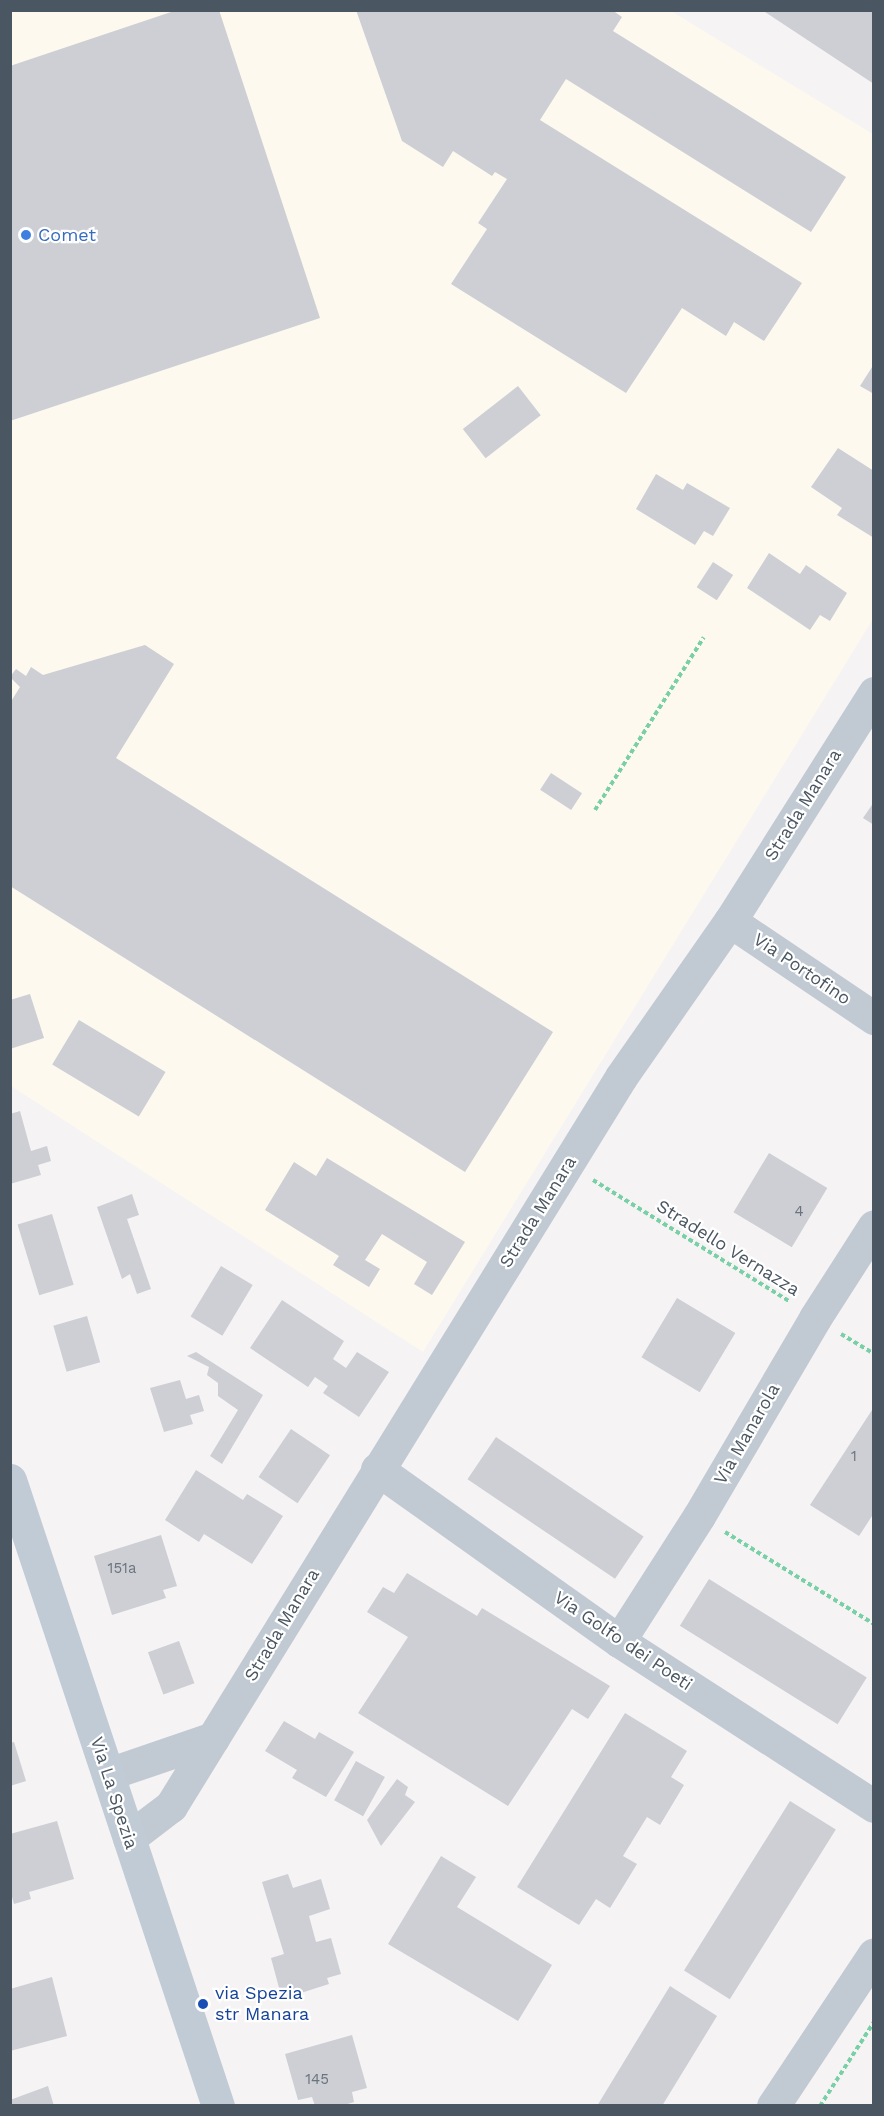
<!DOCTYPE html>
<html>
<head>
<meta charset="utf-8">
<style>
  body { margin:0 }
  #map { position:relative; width:884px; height:2116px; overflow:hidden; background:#f5f3f3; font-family:"Work Sans",sans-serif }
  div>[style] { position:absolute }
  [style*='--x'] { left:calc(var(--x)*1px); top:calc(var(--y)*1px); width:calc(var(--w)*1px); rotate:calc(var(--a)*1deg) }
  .commercial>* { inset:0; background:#fdf9ef }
  .building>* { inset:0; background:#cdcfd5; transform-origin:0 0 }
  .path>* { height:4px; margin-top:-2px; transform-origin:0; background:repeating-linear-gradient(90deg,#7ad0a6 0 4.5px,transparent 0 7.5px) }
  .street>* { height:33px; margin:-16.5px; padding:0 16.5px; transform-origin:16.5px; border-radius:16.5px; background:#c1cad2 }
  .secondary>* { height:33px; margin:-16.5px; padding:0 16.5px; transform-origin:16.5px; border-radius:16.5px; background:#c1cbd6 }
  .dots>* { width:16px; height:16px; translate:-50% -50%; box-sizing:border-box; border:3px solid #fff; border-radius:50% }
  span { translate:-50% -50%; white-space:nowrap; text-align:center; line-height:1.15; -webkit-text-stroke:4.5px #fff; paint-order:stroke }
  .number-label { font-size:15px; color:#6b747e }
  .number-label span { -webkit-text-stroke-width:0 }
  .shop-label { font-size:18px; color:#366cbe }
  .left { translate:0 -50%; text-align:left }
  .street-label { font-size:18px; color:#4a5661 }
  .transit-label { font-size:18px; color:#164399 }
  .frame { position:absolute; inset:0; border:12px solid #4a5661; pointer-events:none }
</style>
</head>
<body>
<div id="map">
  <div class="commercial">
    <i style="clip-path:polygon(10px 11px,671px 11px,873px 134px,873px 619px,423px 1352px,11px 1086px)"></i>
  </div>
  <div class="building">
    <i style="clip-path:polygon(177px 10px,219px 10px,320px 318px,10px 421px,10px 66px)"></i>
    <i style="clip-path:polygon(356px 10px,612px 10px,622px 17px,613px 31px,846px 177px,811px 232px,566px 79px,540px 120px,802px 283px,764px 341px,734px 322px,726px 336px,682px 308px,626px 393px,451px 284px,487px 229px,478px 223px,507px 179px,495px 172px,492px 176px,453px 151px,443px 167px,402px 141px)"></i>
    <i style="clip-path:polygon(762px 10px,874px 10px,874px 84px)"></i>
    <i style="clip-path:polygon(874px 364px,874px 394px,860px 386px)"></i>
    <i style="left:518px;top:386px;width:37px;height:70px;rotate:52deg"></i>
    <i style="clip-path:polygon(838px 448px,874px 471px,874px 538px,837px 515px,842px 508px,811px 487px)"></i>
    <i style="clip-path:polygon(656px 474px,683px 490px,687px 483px,730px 508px,713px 536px,704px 531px,695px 545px,636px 509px)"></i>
    <i style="clip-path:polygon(769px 553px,800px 574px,806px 565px,847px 593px,830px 621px,820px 615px,810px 630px,747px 588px)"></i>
    <i style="left:713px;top:562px;width:24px;height:30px;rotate:33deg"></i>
    <i style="clip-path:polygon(145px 645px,174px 664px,116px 758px,553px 1032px,465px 1172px,10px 886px,10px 703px,20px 687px,10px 677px,16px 669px,26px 676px,31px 667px,43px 675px)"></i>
    <i style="left:551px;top:773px;width:37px;height:20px;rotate:33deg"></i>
    <i style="clip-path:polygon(874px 802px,874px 825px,863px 818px)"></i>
    <i style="clip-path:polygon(30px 994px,44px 1038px,10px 1049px,10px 1000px)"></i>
    <i style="left:79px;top:1020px;width:101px;height:52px;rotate:31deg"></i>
    <i style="clip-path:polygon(20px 1111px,31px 1151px,47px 1146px,51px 1161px,38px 1165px,41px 1175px,10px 1184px,10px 1114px)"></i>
    <i style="left:769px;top:1153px;width:68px;height:69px;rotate:31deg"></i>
    <i style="clip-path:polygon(327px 1158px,465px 1242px,432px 1295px,414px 1284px,427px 1262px,382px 1234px,365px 1260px,380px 1269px,369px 1287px,333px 1265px,339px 1256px,265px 1210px,294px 1162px,316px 1176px)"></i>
    <i style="clip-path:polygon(132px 1194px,139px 1215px,127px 1219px,151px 1289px,137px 1294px,130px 1274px,122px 1279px,97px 1207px)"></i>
    <i style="left:52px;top:1214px;width:74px;height:36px;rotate:73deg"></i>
    <i style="left:221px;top:1266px;width:37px;height:59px;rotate:31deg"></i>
    <i style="left:677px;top:1298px;width:68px;height:69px;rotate:31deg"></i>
    <i style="clip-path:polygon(282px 1300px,344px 1341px,333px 1359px,346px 1368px,357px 1352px,389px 1372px,359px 1417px,323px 1393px,328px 1386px,315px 1377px,308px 1387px,250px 1348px)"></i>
    <i style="left:87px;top:1316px;width:48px;height:35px;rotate:74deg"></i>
    <i style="clip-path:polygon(196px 1352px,263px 1395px,222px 1464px,210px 1456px,238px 1410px,218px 1396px,218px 1383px,207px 1375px,209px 1367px,187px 1356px)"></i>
    <i style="clip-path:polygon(180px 1380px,186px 1399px,199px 1395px,204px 1411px,190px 1415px,193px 1424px,164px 1432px,150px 1388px)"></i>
    <i style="clip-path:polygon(874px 1407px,874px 1513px,859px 1536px,810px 1505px)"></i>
    <i style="left:291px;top:1429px;width:47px;height:58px;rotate:34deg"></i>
    <i style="left:496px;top:1437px;width:178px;height:51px;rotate:34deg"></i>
    <i style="clip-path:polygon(196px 1470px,243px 1500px,247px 1494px,283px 1516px,252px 1564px,204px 1534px,199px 1542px,165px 1520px)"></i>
    <i style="clip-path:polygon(161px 1535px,177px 1586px,163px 1590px,166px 1598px,112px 1615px,94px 1556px)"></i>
    <i style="clip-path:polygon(407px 1573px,477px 1616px,482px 1608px,610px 1686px,588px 1719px,572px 1709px,508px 1806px,358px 1713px,408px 1637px,367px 1612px,383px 1587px,394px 1593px)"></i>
    <i style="left:709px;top:1579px;width:186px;height:55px;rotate:32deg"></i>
    <i style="left:179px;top:1641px;width:45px;height:33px;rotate:70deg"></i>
    <i style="clip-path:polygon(625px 1713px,687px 1751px,671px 1777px,684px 1785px,660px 1825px,647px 1817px,623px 1856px,637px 1864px,610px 1908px,596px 1899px,579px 1925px,517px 1887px)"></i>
    <i style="clip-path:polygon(284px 1721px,315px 1739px,319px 1732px,354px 1752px,326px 1797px,292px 1778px,297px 1770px,265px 1751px)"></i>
    <i style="clip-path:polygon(14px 1742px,26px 1781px,10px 1786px,10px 1743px)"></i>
    <i style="left:356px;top:1761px;width:33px;height:45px;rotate:29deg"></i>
    <i style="clip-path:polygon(397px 1779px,408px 1787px,405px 1795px,415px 1802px,381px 1846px,367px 1820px)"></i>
    <i style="left:790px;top:1801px;width:54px;height:200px;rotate:32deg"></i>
    <i style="clip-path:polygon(57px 1821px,74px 1879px,29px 1892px,31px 1899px,14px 1904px,10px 1890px,10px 1834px)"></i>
    <i style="clip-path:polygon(441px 1856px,476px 1877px,457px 1907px,552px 1965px,518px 2021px,388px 1944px)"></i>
    <i style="clip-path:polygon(288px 1874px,293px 1888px,321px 1879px,330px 1909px,309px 1916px,316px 1942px,331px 1938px,341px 1974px,327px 1978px,329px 1984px,282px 1999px,271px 1958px,284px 1954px,262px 1882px)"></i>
    <i style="clip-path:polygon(52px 1977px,67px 2036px,10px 2051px,10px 1989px)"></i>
    <i style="clip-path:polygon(670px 1986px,717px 2016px,662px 2106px,597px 2106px)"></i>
    <i style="clip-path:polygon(352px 2035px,367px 2088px,352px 2092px,354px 2102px,341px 2106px,315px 2106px,312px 2097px,298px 2100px,285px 2054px)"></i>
    <i style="clip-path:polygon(48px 2086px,54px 2106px,10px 2106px,10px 2100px)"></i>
  </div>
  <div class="path">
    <i style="--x:595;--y:810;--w:204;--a:-57.8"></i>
    <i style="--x:593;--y:1180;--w:230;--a:31.7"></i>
    <i style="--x:841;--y:1334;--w:39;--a:31"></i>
    <i style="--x:725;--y:1532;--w:175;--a:31.7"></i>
    <i style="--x:820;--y:2106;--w:100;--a:-57.3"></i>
  </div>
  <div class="street">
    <i style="--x:730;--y:921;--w:174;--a:34"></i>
    <i style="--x:377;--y:1469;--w:297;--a:35.4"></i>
    <i style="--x:619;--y:1641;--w:304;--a:32.9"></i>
    <i style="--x:619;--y:1641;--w:148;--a:-57.4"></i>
    <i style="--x:699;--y:1516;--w:229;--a:-59.6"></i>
    <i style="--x:815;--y:1318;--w:109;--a:-57.3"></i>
    <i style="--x:108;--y:1774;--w:111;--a:-18.9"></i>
    <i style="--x:129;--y:1838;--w:53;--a:-37.3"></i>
    <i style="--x:171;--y:1806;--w:857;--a:-58.31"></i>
    <i style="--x:621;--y:1077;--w:190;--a:-55.1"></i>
    <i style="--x:730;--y:921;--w:270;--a:-57.7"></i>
    <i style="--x:773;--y:2106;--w:182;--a:-56.4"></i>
  </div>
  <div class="secondary">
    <i style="--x:10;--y:1480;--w:660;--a:71.62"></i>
  </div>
  <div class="dots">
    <i style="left:26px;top:235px;background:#3f7fe0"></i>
    <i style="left:203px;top:2004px;background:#1a4fb4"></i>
  </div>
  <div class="number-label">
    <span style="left:799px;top:1212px">4</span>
    <span style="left:854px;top:1457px">1</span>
    <span style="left:122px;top:1569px">151a</span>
    <span style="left:317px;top:2080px">145</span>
  </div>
  <div class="shop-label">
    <span class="left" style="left:38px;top:235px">Comet</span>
  </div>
  <div class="street-label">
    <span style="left:803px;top:805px;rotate:-58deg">Strada Manara</span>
    <span style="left:802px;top:969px;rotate:34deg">Via Portofino</span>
    <span style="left:538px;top:1212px;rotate:-58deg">Strada Manara</span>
    <span style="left:728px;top:1248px;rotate:32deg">Stradello Vernazza</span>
    <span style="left:747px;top:1434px;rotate:-60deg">Via Manarola</span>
    <span style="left:282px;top:1625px;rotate:-59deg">Strada Manara</span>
    <span style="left:623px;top:1641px;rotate:34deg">Via Golfo dei Poeti</span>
    <span style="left:114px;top:1793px;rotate:72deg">Via La Spezia</span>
  </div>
  <div class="transit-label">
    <span class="left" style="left:215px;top:2004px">via Spezia<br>str Manara</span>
  </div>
  <div class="frame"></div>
</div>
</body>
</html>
